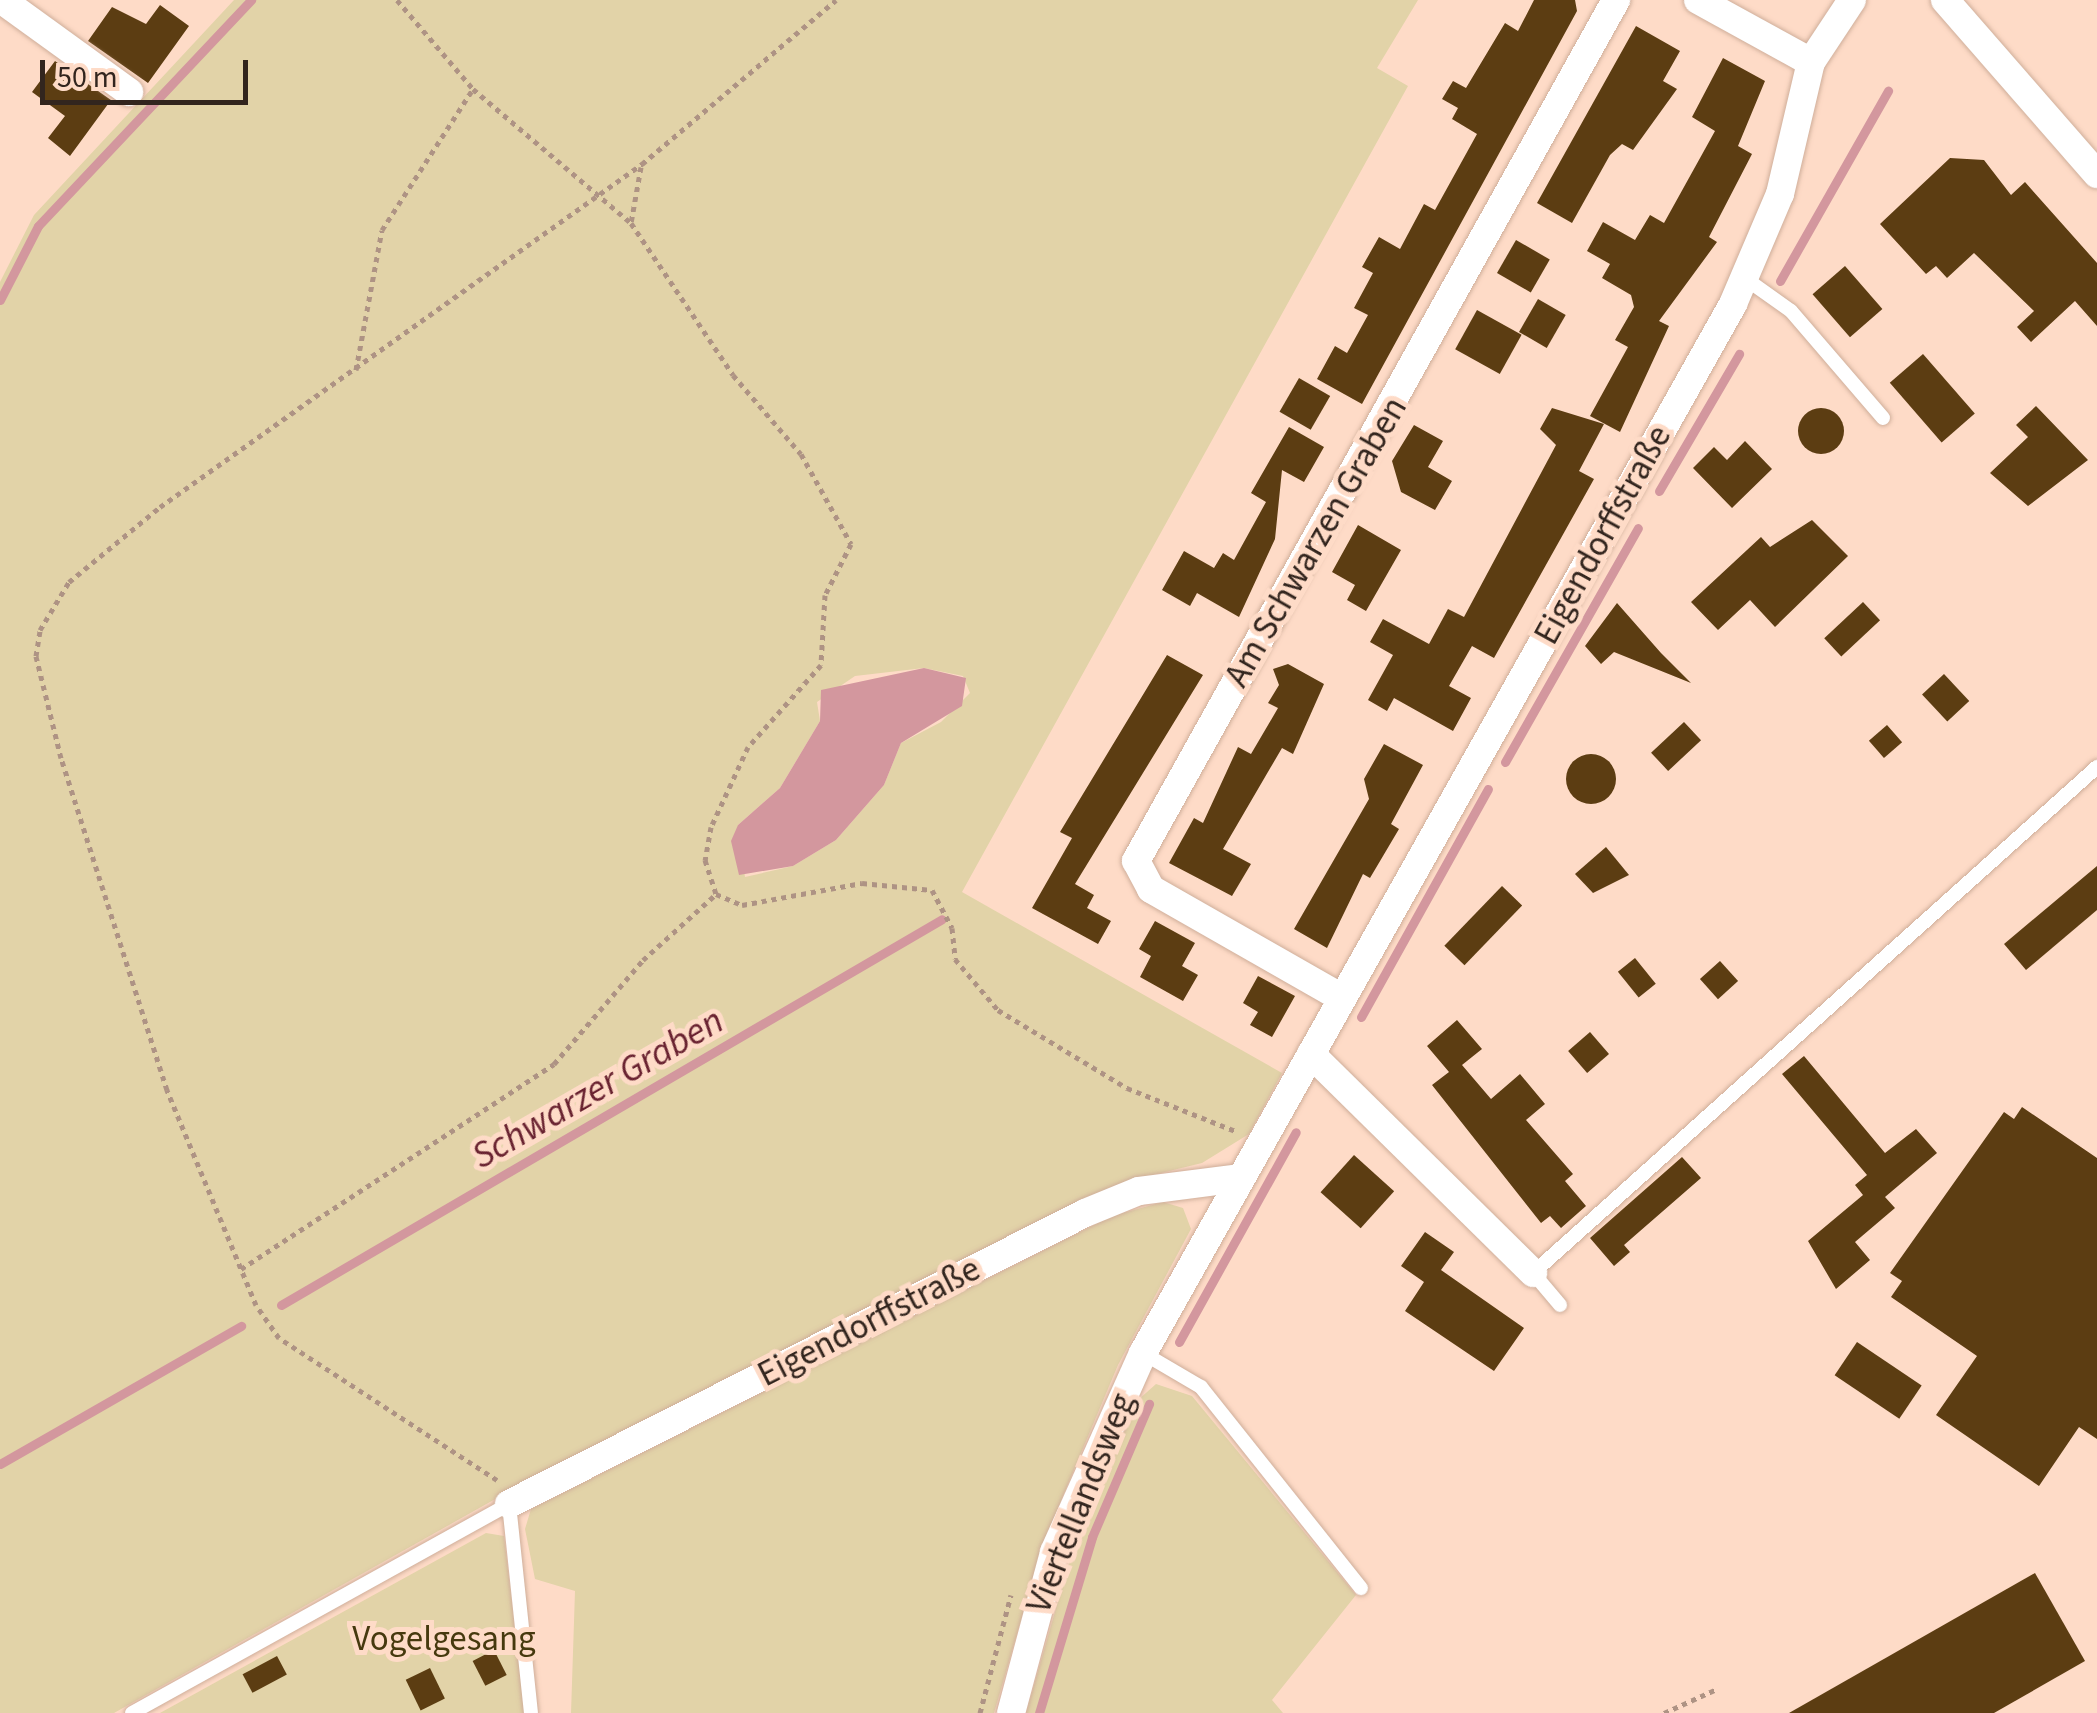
<!DOCTYPE html>
<html>
<head>
<meta charset="utf-8">
<style>
  body { margin:0 }
  #map { position:relative; width:2097px; height:1713px; overflow:hidden; background:#fedbc7; font-family:"Source Sans 3",sans-serif }
  div>[style] { position:absolute }
  [style*='--x'] { left:calc(var(--x)*1px); top:calc(var(--y)*1px); width:calc(var(--w)*1px); rotate:calc(var(--a)*1deg) }
  .green>* { inset:0; background:#e2d3a8 }
  .water>* { inset:0; background:#d3979e }
  .stream>* { height:9px; margin:-4.5px; padding:0 4.5px; transform-origin:4.5px; border-radius:4.5px; background:#d3979e }
  .building>* { inset:0; background:#5c3d12; transform-origin:0 0 }
  .round { border-radius:50% }
  .path>* { height:5px; margin-top:-2.5px; transform-origin:0; background:repeating-linear-gradient(90deg,#ae9384 0 5px,transparent 0 10px) }
  .roads { filter:drop-shadow(0 0 2px #cfae9a) drop-shadow(0 0 2px #cfae9a) }
  .service>* { height:14px; margin:-7px; padding:0 7px; transform-origin:7px; border-radius:7px; background:#fff }
  .minor>* { height:28px; margin:-14px; padding:0 14px; transform-origin:14px; border-radius:14px; background:#fff }
  span { translate:-50% -50%; white-space:nowrap; text-align:center; line-height:1.15; -webkit-text-stroke:10px #fedbc7; paint-order:stroke }
  .street-label { font-size:35px; color:#32251e }
  .park-label { font-size:35px; color:#46390e }
  .water-label { font-size:38px; color:#692230; font-style:italic }
  .scale { position:absolute; left:40px; top:60px; width:208px; height:45px; box-sizing:border-box; border:5px solid #32251e; border-top:0; padding-left:12px; font-size:30px; line-height:35px; white-space:nowrap; color:#32251e; -webkit-text-stroke:8px #fedbc7; paint-order:stroke }
</style>
</head>
<body>
<div id="map">
  <div class="green">
    <i style="clip-path:polygon(evenodd,234px 0,1418px 0,1377px 68px,1408px 86px,962px 892px,1282px 1073px,1249px 1134px,1202px 1163px,1149px 1176px,515px 1488px,114px 1713px,0 1713px,0 282px,34px 215px,234px 0,924px 668px,963px 676px,970px 693px,941px 722px,901px 743px,884px 785px,836px 840px,793px 866px,745px 877px,738px 825px,780px 788px,820px 721px,817px 702px,855px 676px,924px 668px)"></i>
    <i style="clip-path:polygon(1163px 1202px,1183px 1208px,1191px 1229px,1118px 1365px,1044px 1541px,994px 1713px,571px 1713px,575px 1591px,535px 1579px,525px 1529px,531px 1509px,1112px 1216px)"></i>
    <i style="clip-path:polygon(1156px 1384px,1192px 1396px,1356px 1595px,1272px 1700px,1283px 1713px,1026px 1713px,1071px 1556px,1138px 1400px)"></i>
    <i style="clip-path:polygon(486px 1533px,504px 1536px,525px 1713px,160px 1713px)"></i>
  </div>
  <div class="water">
    <i style="clip-path:polygon(924px 668px,966px 678px,962px 706px,901px 743px,884px 785px,836px 840px,793px 866px,739px 875px,731px 841px,738px 825px,780px 788px,820px 721px,821px 690px)"></i>
  </div>
  <div class="stream">
    <i style="--x:1780;--y:281;--w:219;--a:-60.4"></i>
    <i style="--x:0;--y:300;--w:83;--a:-62.8"></i>
    <i style="--x:38;--y:226;--w:311;--a:-46.7"></i>
    <i style="--x:1659;--y:491;--w:159;--a:-59.7"></i>
    <i style="--x:1505;--y:762;--w:269;--a:-60.4"></i>
    <i style="--x:1361;--y:1017;--w:261;--a:-60.9"></i>
    <i style="--x:281;--y:1305;--w:765;--a:-30.28"></i>
    <i style="--x:1179;--y:1342;--w:240;--a:-60.9"></i>
    <i style="--x:0;--y:1464;--w:278;--a:-29.8"></i>
    <i style="--x:1039;--y:1713;--w:184;--a:-73.2"></i>
    <i style="--x:1092;--y:1537;--w:145;--a:-66.8"></i>
  </div>
  <div class="building">
    <i style="clip-path:polygon(1534px 0,1575px 0,1577px 11px,1362px 404px,1317px 379px,1335px 346px,1347px 353px,1368px 315px,1354px 308px,1373px 273px,1362px 267px,1379px 237px,1400px 249px,1424px 204px,1435px 210px,1477px 134px,1452px 119px,1458px 108px,1442px 99px,1453px 81px,1466px 88px,1505px 23px,1518px 31px)"></i>
    <i style="clip-path:polygon(160px 5px,189px 26px,148px 83px,88px 41px,112px 7px,146px 24px)"></i>
    <i style="clip-path:polygon(1636px 26px,1680px 51px,1663px 81px,1677px 89px,1633px 150px,1622px 144px,1610px 155px,1572px 223px,1537px 203px)"></i>
    <i style="clip-path:polygon(1723px 58px,1765px 81px,1738px 146px,1752px 154px,1709px 237px,1717px 242px,1659px 321px,1669px 326px,1620px 432px,1590px 416px,1628px 347px,1615px 340px,1634px 307px,1631px 295px,1602px 278px,1610px 264px,1587px 251px,1603px 222px,1635px 240px,1650px 215px,1664px 223px,1715px 131px,1692px 117px)"></i>
    <i style="clip-path:polygon(55px 61px,111px 100px,70px 156px,48px 138px,65px 116px,32px 92px)"></i>
    <i style="clip-path:polygon(1950px 158px,1984px 160px,2011px 195px,2025px 182px,2097px 263px,2097px 326px,2075px 301px,2031px 342px,2017px 327px,2034px 311px,1974px 253px,1947px 278px,1936px 266px,1926px 274px,1880px 224px)"></i>
    <i style="left:1516px;top:240px;width:39px;height:38px;rotate:30deg"></i>
    <i style="left:1845px;top:266px;width:57px;height:43px;rotate:49deg"></i>
    <i style="left:1538px;top:299px;width:32px;height:38px;rotate:30deg"></i>
    <i style="left:1477px;top:310px;width:51px;height:45px;rotate:29deg"></i>
    <i style="left:1923px;top:354px;width:79px;height:44px;rotate:49deg"></i>
    <i style="left:1299px;top:378px;width:36px;height:39px;rotate:30deg"></i>
    <i style="clip-path:polygon(2036px 406px,2088px 460px,2028px 506px,1990px 473px,2028px 437px,2016px 425px)"></i>
    <i class="round" style="left:1798px;top:408px;width:46px;height:46px"></i>
    <i style="clip-path:polygon(1552px 408px,1604px 424px,1579px 471px,1594px 479px,1494px 658px,1472px 646px,1449px 686px,1471px 698px,1453px 731px,1394px 698px,1387px 711px,1368px 700px,1393px 655px,1370px 642px,1383px 619px,1429px 644px,1448px 609px,1464px 617px,1556px 445px,1540px 429px)"></i>
    <i style="clip-path:polygon(1414px 425px,1443px 441px,1428px 467px,1452px 481px,1435px 510px,1401px 492px,1392px 461px)"></i>
    <i style="clip-path:polygon(1289px 427px,1324px 447px,1304px 482px,1282px 470px,1275px 539px,1239px 617px,1197px 593px,1190px 606px,1162px 590px,1184px 551px,1214px 568px,1223px 553px,1234px 560px,1266px 502px,1251px 493px)"></i>
    <i style="clip-path:polygon(1745px 441px,1772px 469px,1732px 508px,1693px 468px,1714px 447px,1727px 460px)"></i>
    <i style="clip-path:polygon(1812px 520px,1848px 556px,1775px 627px,1750px 600px,1718px 630px,1691px 602px,1761px 537px,1770px 547px)"></i>
    <i style="clip-path:polygon(1358px 525px,1401px 550px,1366px 611px,1347px 600px,1355px 585px,1332px 572px)"></i>
    <i style="left:1863px;top:602px;width:25px;height:53px;rotate:47deg"></i>
    <i style="clip-path:polygon(1617px 603px,1661px 653px,1691px 683px,1614px 652px,1601px 664px,1585px 646px)"></i>
    <i style="clip-path:polygon(1167px 655px,1203px 675px,1075px 884px,1094px 895px,1087px 908px,1111px 921px,1098px 944px,1032px 908px,1072px 838px,1060px 832px)"></i>
    <i style="clip-path:polygon(1288px 664px,1324px 684px,1293px 754px,1282px 748px,1223px 849px,1251px 864px,1232px 896px,1169px 863px,1194px 818px,1203px 823px,1238px 747px,1251px 754px,1278px 708px,1268px 703px,1279px 685px,1273px 669px)"></i>
    <i style="left:1944px;top:674px;width:37px;height:30px;rotate:47deg"></i>
    <i style="left:1684px;top:722px;width:25px;height:45px;rotate:47deg"></i>
    <i style="left:1887px;top:725px;width:23px;height:24px;rotate:49deg"></i>
    <i style="clip-path:polygon(1384px 744px,1423px 765px,1391px 824px,1399px 829px,1370px 878px,1363px 874px,1327px 948px,1294px 929px,1369px 799px,1364px 779px)"></i>
    <i class="round" style="left:1566px;top:754px;width:50px;height:50px"></i>
    <i style="clip-path:polygon(1606px 847px,1629px 875px,1593px 893px,1575px 874px)"></i>
    <i style="clip-path:polygon(2097px 866px,2097px 910px,2026px 970px,2004px 944px)"></i>
    <i style="left:1502px;top:886px;width:28px;height:83px;rotate:44deg"></i>
    <i style="clip-path:polygon(1155px 921px,1195px 943px,1182px 966px,1198px 975px,1183px 1001px,1140px 977px,1151px 956px,1139px 949px)"></i>
    <i style="left:1635px;top:958px;width:33px;height:22px;rotate:51deg"></i>
    <i style="left:1720px;top:961px;width:27px;height:27px;rotate:48deg"></i>
    <i style="clip-path:polygon(1258px 976px,1295px 996px,1272px 1037px,1250px 1025px,1258px 1012px,1243px 1003px)"></i>
    <i style="clip-path:polygon(1457px 1020px,1482px 1049px,1462px 1065px,1491px 1099px,1520px 1074px,1545px 1104px,1526px 1120px,1573px 1174px,1565px 1181px,1586px 1206px,1561px 1228px,1550px 1216px,1541px 1223px,1432px 1085px,1449px 1072px,1427px 1046px)"></i>
    <i style="left:1590px;top:1032px;width:29px;height:29px;rotate:49deg"></i>
    <i style="clip-path:polygon(1804px 1056px,1885px 1153px,1916px 1129px,1937px 1153px,1885px 1197px,1895px 1208px,1855px 1242px,1870px 1260px,1836px 1289px,1808px 1241px,1863px 1195px,1855px 1185px,1867px 1175px,1782px 1074px)"></i>
    <i style="clip-path:polygon(2022px 1107px,2097px 1158px,2097px 1439px,2079px 1427px,2039px 1486px,1936px 1415px,1977px 1356px,1891px 1297px,1902px 1281px,1890px 1273px,2004px 1112px,2014px 1119px)"></i>
    <i style="left:1354px;top:1155px;width:54px;height:50px;rotate:42deg"></i>
    <i style="clip-path:polygon(1682px 1157px,1701px 1178px,1624px 1245px,1630px 1252px,1614px 1266px,1590px 1238px)"></i>
    <i style="clip-path:polygon(1425px 1232px,1454px 1252px,1441px 1270px,1524px 1328px,1494px 1371px,1405px 1311px,1424px 1282px,1401px 1266px)"></i>
    <i style="left:1857px;top:1342px;width:78px;height:40px;rotate:34deg"></i>
    <i style="clip-path:polygon(2035px 1573px,2085px 1661px,1994px 1713px,1789px 1713px)"></i>
    <i style="left:494px;top:1650px;width:28px;height:24px;rotate:63deg"></i>
    <i style="left:277px;top:1656px;width:21px;height:39px;rotate:62deg"></i>
    <i style="left:430px;top:1668px;width:34px;height:27px;rotate:64deg"></i>
  </div>
  <div class="path">
    <i style="--x:397;--y:0;--w:117;--a:49.5"></i>
    <i style="--x:473;--y:89;--w:207;--a:40.3"></i>
    <i style="--x:641;--y:167;--w:57;--a:100.1"></i>
    <i style="--x:631;--y:223;--w:183;--a:56.1"></i>
    <i style="--x:733;--y:375;--w:104;--a:49.3"></i>
    <i style="--x:801;--y:454;--w:103;--a:60.9"></i>
    <i style="--x:851;--y:544;--w:57;--a:117"></i>
    <i style="--x:825;--y:595;--w:70;--a:93.3"></i>
    <i style="--x:821;--y:665;--w:110;--a:131.7"></i>
    <i style="--x:748;--y:747;--w:88;--a:114.8"></i>
    <i style="--x:711;--y:827;--w:34;--a:100"></i>
    <i style="--x:705;--y:860;--w:36;--a:72"></i>
    <i style="--x:716;--y:894;--w:28;--a:23"></i>
    <i style="--x:742;--y:905;--w:122;--a:-10.4"></i>
    <i style="--x:862;--y:883;--w:70;--a:5.7"></i>
    <i style="--x:932;--y:890;--w:43;--a:62.2"></i>
    <i style="--x:952;--y:928;--w:31;--a:84"></i>
    <i style="--x:955;--y:959;--w:67;--a:49.9"></i>
    <i style="--x:998;--y:1010;--w:151;--a:31.2"></i>
    <i style="--x:1127;--y:1088;--w:119;--a:21.6"></i>
    <i style="--x:356;--y:370;--w:142;--a:-79.5"></i>
    <i style="--x:382;--y:230;--w:168;--a:-57.2"></i>
    <i style="--x:241;--y:1269;--w:374;--a:-33.2"></i>
    <i style="--x:554;--y:1064;--w:137;--a:-49.4"></i>
    <i style="--x:643;--y:960;--w:98;--a:-42.1"></i>
    <i style="--x:497;--y:1480;--w:260;--a:-146.9"></i>
    <i style="--x:279;--y:1338;--w:40;--a:-124.9"></i>
    <i style="--x:256;--y:1305;--w:233;--a:-112.5"></i>
    <i style="--x:167;--y:1090;--w:349;--a:-107.7"></i>
    <i style="--x:61;--y:758;--w:105;--a:-103.8"></i>
    <i style="--x:36;--y:656;--w:26;--a:-81"></i>
    <i style="--x:40;--y:630;--w:56;--a:-58.9"></i>
    <i style="--x:69;--y:582;--w:118;--a:-39.5"></i>
    <i style="--x:160;--y:507;--w:592;--a:-35.44"></i>
    <i style="--x:642;--y:164;--w:254;--a:-40.2"></i>
    <i style="--x:980;--y:1713;--w:122;--a:-75.3"></i>
    <i style="--x:1664;--y:1713;--w:58;--a:-24.4"></i>
  </div>
  <div class="roads">
    <div class="service">
      <i style="--x:1746;--y:279;--w:55;--a:35.4"></i>
      <i style="--x:1791;--y:311;--w:141;--a:49.3"></i>
      <i style="--x:1560;--y:1305;--w:42;--a:-130.2"></i>
      <i style="--x:1533;--y:1273;--w:758;--a:-41.9"></i>
      <i style="--x:1143;--y:1353;--w:67;--a:30.4"></i>
      <i style="--x:1201;--y:1387;--w:257;--a:51.5"></i>
      <i style="--x:132;--y:1713;--w:431;--a:-29"></i>
      <i style="--x:509;--y:1504;--w:210;--a:84"></i>
    </div>
    <div class="minor">
      <i style="--x:2;--y:0;--w:157;--a:35.9"></i>
      <i style="--x:1698;--y:0;--w:129;--a:28.8"></i>
      <i style="--x:1945;--y:0;--w:231;--a:48.9"></i>
      <i style="--x:1342;--y:998;--w:220;--a:-150.3"></i>
      <i style="--x:1151;--y:889;--w:32;--a:-118"></i>
      <i style="--x:1136;--y:861;--w:986;--a:-60.86"></i>
      <i style="--x:1311;--y:1054;--w:312;--a:44.6"></i>
      <i style="--x:509;--y:1504;--w:645;--a:-26.8"></i>
      <i style="--x:1085;--y:1213;--w:58;--a:-22.2"></i>
      <i style="--x:1139;--y:1191;--w:103;--a:-7.3"></i>
      <i style="--x:1011;--y:1713;--w:167;--a:-75"></i>
      <i style="--x:1054;--y:1552;--w:218;--a:-65.9"></i>
      <i style="--x:1143;--y:1353;--w:1204;--a:-60.64"></i>
      <i style="--x:1733;--y:304;--w:120;--a:-66.9"></i>
      <i style="--x:1780;--y:194;--w:136;--a:-76.8"></i>
      <i style="--x:1811;--y:62;--w:74;--a:-56.5"></i>
    </div>
  </div>
  <div class="street-label">
    <span style="left:1603px;top:535px;rotate:-61deg">Eigendorffstraße</span>
    <span style="left:1316px;top:542px;rotate:-60deg">Am Schwarzen Graben</span>
    <span style="left:869px;top:1322px;rotate:-27deg">Eigendorffstraße</span>
    <span style="left:1081px;top:1503px;rotate:-68deg">Viertellandsweg</span>
  </div>
  <div class="park-label">
    <span style="left:444px;top:1639px">Vogelgesang</span>
  </div>
  <div class="water-label">
    <span style="left:598px;top:1089px;rotate:-30deg">Schwarzer Graben</span>
  </div>
  <div class="scale">50 m</div>
</div>
</body>
</html>
